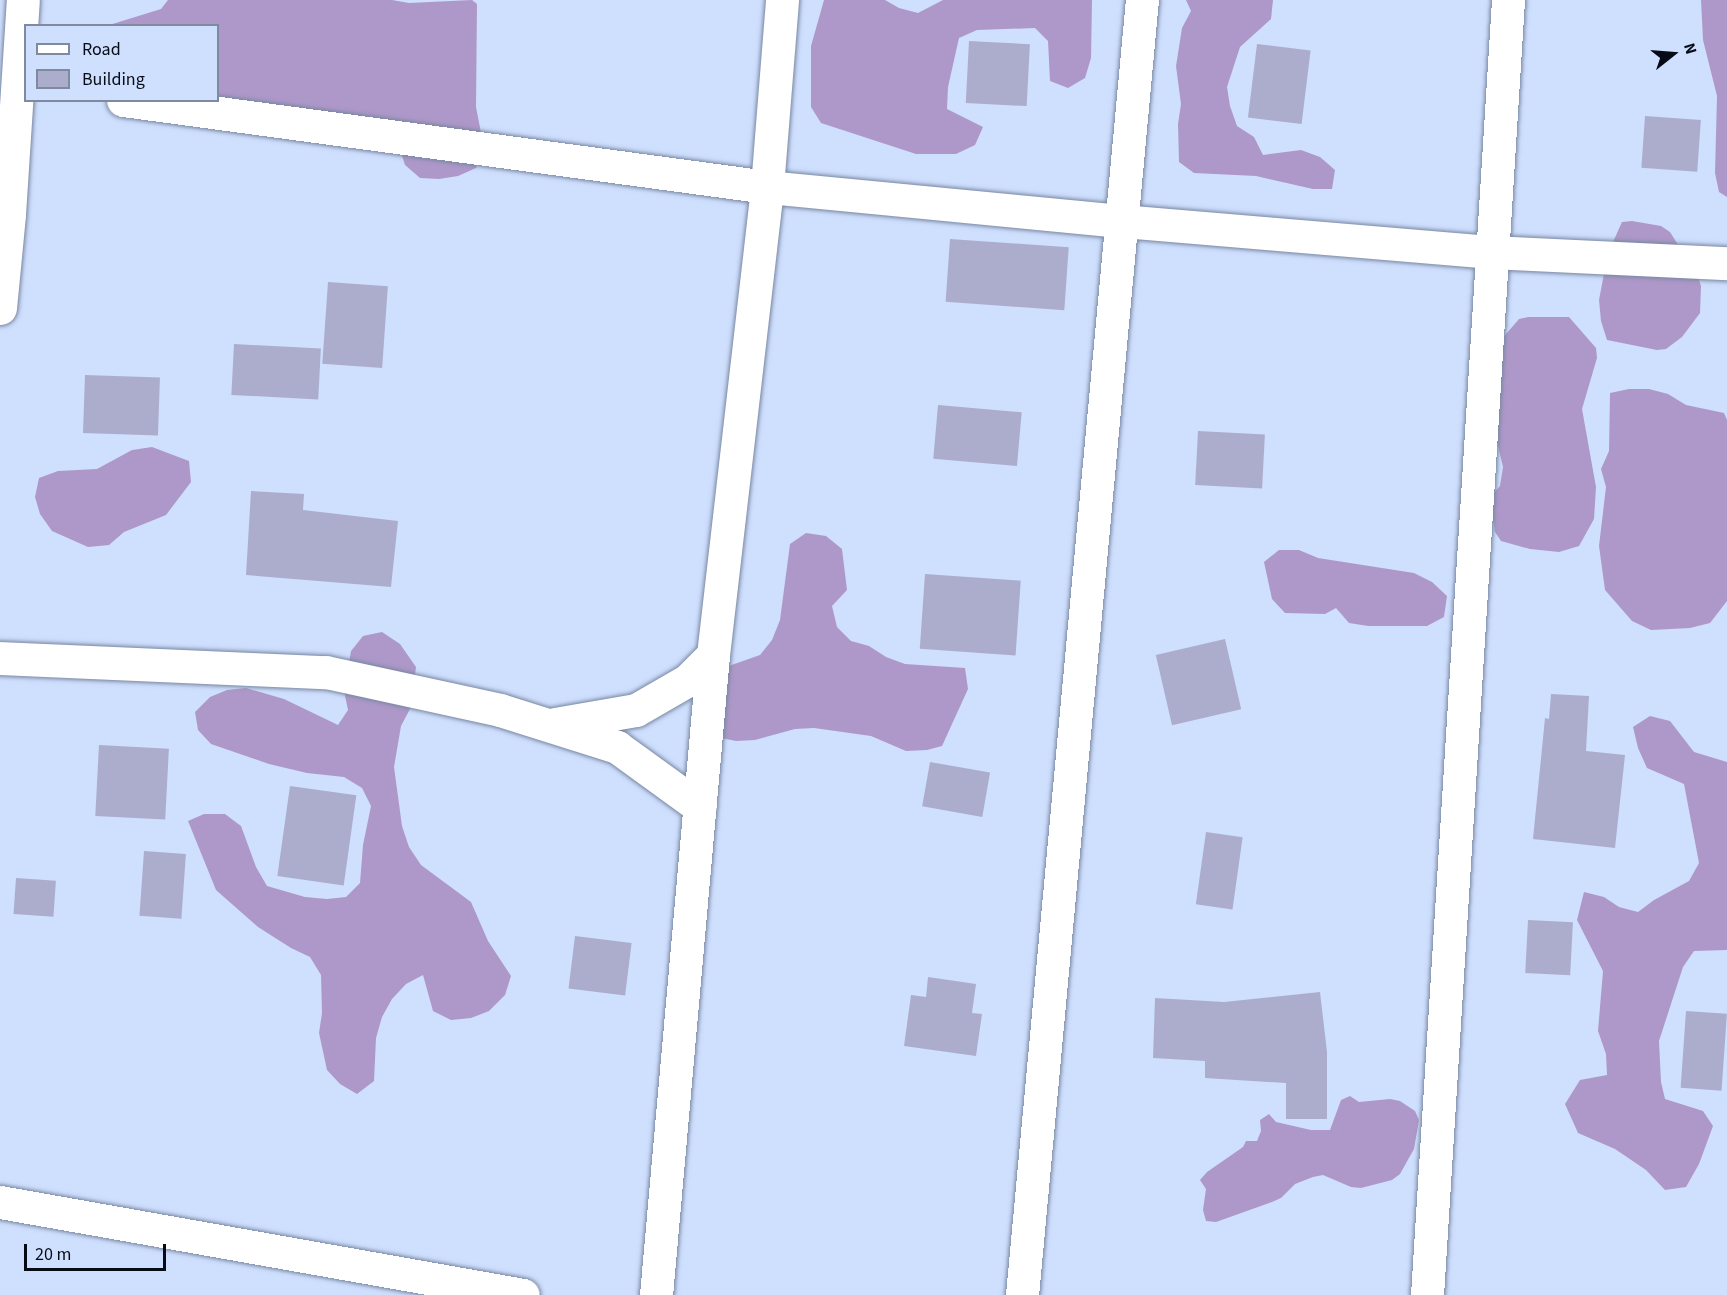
<!DOCTYPE html>
<html>
<head>
<meta charset="utf-8">
<style>
  body { margin:0 }
  #map { position:relative; width:1727px; height:1295px; overflow:hidden; background:#cfdffe; font-family:"Source Sans 3",sans-serif }
  div>[style] { position:absolute }
  [style*='--x'] { left:calc(var(--x)*1px); top:calc(var(--y)*1px); width:calc(var(--w)*1px); rotate:calc(var(--a)*1deg) }
  .forest>* { inset:0; background:#ae98c9 }
  .building>* { inset:0; background:#acadcd; transform-origin:0 0 }
  .roads { filter:drop-shadow(0 0 2px #7887a2) drop-shadow(0 0 2px #7887a2) }
  .minor>* { height:33px; margin:-16.5px; padding:0 16.5px; transform-origin:16.5px; border-radius:16.5px; background:#fff }
  span { translate:-50% -50%; white-space:nowrap; text-align:center; line-height:1.15; -webkit-text-stroke:4.5px #cfdffe; paint-order:stroke }
  .legend { position:absolute; left:24px; top:24px; width:195px; height:78px; box-sizing:border-box; background:#cfdffe; border:2px solid #7f8aa1; margin:0; padding:8px 10px; list-style:none; font-size:18px; color:#070b15 }
  .legend li { display:flex; align-items:center; gap:12px; height:30px }
  .legend b { width:30px; border:2px solid #7f8aa1 }
  .north { position:absolute; left:1643px; top:24px; width:60px; height:60px; -webkit-text-stroke:4px #cfdffe; paint-order:stroke; rotate:73deg; font-size:16px; font-weight:700; line-height:24px; text-align:center; color:#070b15 }
  .north::after { content:''; display:block; margin:auto; width:21px; height:27px; background:#070b15; clip-path:polygon(50% 0,100% 100%,50% 72%,0 100%) }
  .scale { position:absolute; left:24px; top:1244px; width:142px; height:27px; box-sizing:border-box; border:3px solid #070b15; border-top:0; padding-left:8px; font-size:18px; line-height:21px; white-space:nowrap; color:#070b15; -webkit-text-stroke:4px #cfdffe; paint-order:stroke }
</style>
</head>
<body>
<div id="map">
  <div class="forest">
    <i style="clip-path:polygon(168px 0,392px 0,409px 3px,472px 0,477px 4px,476px 107px,484px 148px,476px 168px,458px 176px,439px 179px,420px 178px,405px 165px,399px 147px,218px 100px,218px 26px,106px 26px,161px 9px)"></i>
    <i style="clip-path:polygon(824px 0,885px 0,899px 8px,918px 13px,943px 0,1092px 0,1091px 58px,1085px 78px,1068px 88px,1050px 81px,1048px 41px,1035px 28px,977px 30px,959px 38px,948px 87px,947px 109px,983px 127px,975px 145px,956px 154px,916px 154px,821px 123px,811px 107px,811px 46px)"></i>
    <i style="clip-path:polygon(1186px 0,1273px 0,1271px 19px,1240px 47px,1227px 87px,1230px 106px,1237px 126px,1254px 137px,1263px 155px,1301px 150px,1320px 157px,1335px 170px,1332px 189px,1313px 189px,1256px 176px,1194px 173px,1179px 162px,1178px 124px,1181px 104px,1176px 66px,1182px 28px,1191px 11px)"></i>
    <i style="clip-path:polygon(1701px 0,1727px 0,1727px 197px,1719px 192px,1715px 173px,1717px 96px,1703px 40px)"></i>
    <i style="clip-path:polygon(1632px 221px,1661px 226px,1670px 232px,1698px 277px,1701px 286px,1700px 313px,1682px 337px,1666px 349px,1657px 350px,1607px 340px,1601px 321px,1599px 300px,1608px 253px,1622px 222px)"></i>
    <i style="clip-path:polygon(1528px 317px,1569px 317px,1596px 348px,1597px 358px,1582px 409px,1596px 487px,1594px 519px,1579px 546px,1559px 552px,1530px 549px,1501px 541px,1495px 532px,1492px 513px,1493px 494px,1500px 486px,1503px 467px,1496px 437px,1500px 341px,1519px 319px)"></i>
    <i style="clip-path:polygon(1629px 389px,1649px 389px,1668px 394px,1686px 405px,1724px 413px,1727px 420px,1727px 601px,1710px 623px,1690px 628px,1651px 630px,1632px 621px,1605px 590px,1599px 546px,1606px 487px,1601px 469px,1609px 451px,1610px 393px)"></i>
    <i style="clip-path:polygon(152px 447px,189px 461px,191px 482px,166px 515px,124px 532px,109px 545px,88px 547px,52px 531px,40px 514px,35px 497px,39px 478px,58px 471px,97px 469px,132px 450px)"></i>
    <i style="clip-path:polygon(806px 533px,826px 536px,842px 549px,847px 590px,832px 606px,837px 627px,851px 641px,869px 646px,886px 657px,905px 664px,965px 668px,968px 689px,942px 746px,927px 750px,906px 751px,871px 736px,814px 728px,795px 729px,755px 740px,736px 741px,716px 737px,723px 668px,760px 655px,772px 640px,780px 620px,790px 544px)"></i>
    <i style="clip-path:polygon(1279px 550px,1299px 550px,1318px 558px,1414px 573px,1432px 582px,1447px 596px,1444px 617px,1427px 626px,1368px 626px,1349px 623px,1336px 608px,1325px 614px,1285px 613px,1272px 599px,1264px 562px)"></i>
    <i style="clip-path:polygon(382px 632px,400px 644px,416px 667px,411px 707px,401px 726px,394px 767px,402px 826px,409px 847px,421px 865px,471px 902px,488px 941px,511px 976px,505px 995px,489px 1011px,471px 1018px,451px 1020px,433px 1011px,423px 975px,406px 984px,392px 999px,382px 1017px,376px 1038px,374px 1081px,357px 1094px,340px 1084px,327px 1070px,319px 1033px,322px 1013px,321px 975px,310px 957px,291px 948px,258px 927px,216px 890px,188px 821px,204px 814px,225px 814px,241px 826px,256px 867px,267px 886px,305px 897px,327px 899px,346px 897px,360px 883px,363px 845px,371px 806px,362px 788px,344px 777px,307px 773px,269px 764px,211px 744px,198px 730px,195px 712px,210px 697px,227px 690px,246px 688px,284px 699px,338px 725px,348px 710px,344px 691px,351px 651px,363px 636px)"></i>
    <i style="clip-path:polygon(1650px 716px,1670px 721px,1694px 752px,1727px 762px,1727px 950px,1694px 951px,1683px 967px,1659px 1041px,1661px 1082px,1665px 1099px,1703px 1111px,1713px 1126px,1699px 1164px,1686px 1187px,1665px 1190px,1646px 1170px,1615px 1149px,1578px 1133px,1565px 1104px,1580px 1080px,1607px 1075px,1606px 1054px,1598px 1031px,1603px 971px,1577px 920px,1584px 892px,1604px 897px,1619px 907px,1638px 912px,1654px 900px,1689px 881px,1699px 863px,1684px 784px,1647px 768px,1638px 748px,1633px 727px)"></i>
    <i style="clip-path:polygon(1350px 1096px,1359px 1102px,1390px 1099px,1400px 1101px,1415px 1111px,1419px 1120px,1414px 1149px,1400px 1174px,1392px 1180px,1361px 1188px,1351px 1187px,1323px 1175px,1313px 1177px,1295px 1184px,1281px 1198px,1272px 1202px,1216px 1222px,1206px 1221px,1203px 1210px,1206px 1189px,1200px 1180px,1207px 1172px,1243px 1147px,1246px 1141px,1257px 1141px,1261px 1131px,1260px 1120px,1269px 1114px,1276px 1122px,1311px 1130px,1330px 1130px,1341px 1100px)"></i>
  </div>
  <div class="building">
    <i style="left:969px;top:41px;width:61px;height:62px;rotate:3deg"></i>
    <i style="left:1257px;top:44px;width:54px;height:74px;rotate:7deg"></i>
    <i style="left:1645px;top:116px;width:56px;height:52px;rotate:4deg"></i>
    <i style="left:950px;top:239px;width:119px;height:63px;rotate:4deg"></i>
    <i style="left:328px;top:282px;width:60px;height:82px;rotate:4deg"></i>
    <i style="left:234px;top:344px;width:87px;height:51px;rotate:3deg"></i>
    <i style="left:85px;top:375px;width:75px;height:58px;rotate:2deg"></i>
    <i style="left:938px;top:405px;width:84px;height:54px;rotate:5deg"></i>
    <i style="left:1198px;top:431px;width:67px;height:54px;rotate:3deg"></i>
    <i style="clip-path:polygon(251px 491px,304px 494px,303px 510px,398px 521px,391px 587px,246px 575px)"></i>
    <i style="left:925px;top:574px;width:96px;height:75px;rotate:4deg"></i>
    <i style="left:1225px;top:639px;width:72px;height:71px;rotate:77deg"></i>
    <i style="clip-path:polygon(1551px 694px,1589px 696px,1586px 751px,1625px 755px,1615px 848px,1533px 839px,1545px 718px,1549px 719px)"></i>
    <i style="left:99px;top:745px;width:70px;height:71px;rotate:3deg"></i>
    <i style="left:930px;top:762px;width:61px;height:45px;rotate:10deg"></i>
    <i style="left:290px;top:786px;width:67px;height:91px;rotate:8deg"></i>
    <i style="left:1206px;top:832px;width:37px;height:73px;rotate:8deg"></i>
    <i style="left:144px;top:851px;width:42px;height:65px;rotate:4deg"></i>
    <i style="left:16px;top:878px;width:40px;height:36px;rotate:4deg"></i>
    <i style="left:1528px;top:920px;width:45px;height:53px;rotate:3deg"></i>
    <i style="left:575px;top:936px;width:57px;height:53px;rotate:7deg"></i>
    <i style="clip-path:polygon(928px 977px,976px 984px,972px 1013px,982px 1014px,976px 1056px,904px 1046px,911px 995px,926px 997px)"></i>
    <i style="clip-path:polygon(1320px 992px,1327px 1052px,1327px 1119px,1286px 1119px,1286px 1083px,1205px 1078px,1205px 1061px,1153px 1058px,1155px 998px,1224px 1002px)"></i>
    <i style="left:1686px;top:1011px;width:41px;height:77px;rotate:4deg"></i>
  </div>
  <div class="roads">
    <div class="minor">
      <i style="--x:123;--y:100;--w:650;--a:7.69"></i>
      <i style="--x:767;--y:187;--w:357;--a:5.5"></i>
      <i style="--x:1122;--y:221;--w:370;--a:4.8"></i>
      <i style="--x:1491;--y:252;--w:236;--a:2.7"></i>
      <i style="--x:0;--y:308;--w:94;--a:-84.5"></i>
      <i style="--x:9;--y:214;--w:214;--a:-86.3"></i>
      <i style="--x:0;--y:658;--w:326;--a:2.5"></i>
      <i style="--x:326;--y:672;--w:178;--a:12.3"></i>
      <i style="--x:500;--y:710;--w:123;--a:17.5"></i>
      <i style="--x:617;--y:747;--w:102;--a:35.9"></i>
      <i style="--x:555;--y:724;--w:82;--a:-9.8"></i>
      <i style="--x:636;--y:710;--w:60;--a:-30"></i>
      <i style="--x:688;--y:680;--w:35;--a:-45"></i>
      <i style="--x:0;--y:1202;--w:531;--a:10.08"></i>
      <i style="--x:656;--y:1295;--w:643;--a:-84.91"></i>
      <i style="--x:713;--y:655;--w:471;--a:-83.4"></i>
      <i style="--x:767;--y:187;--w:188;--a:-85.4"></i>
      <i style="--x:1022;--y:1295;--w:1301;--a:-84.71"></i>
      <i style="--x:1427;--y:1295;--w:1298;--a:-86.42"></i>
    </div>
  </div>
  <ul class="legend">
  <li><b style="height:8px;background:#fff"></b>Road</li>
  <li><b style="height:16px;background:#acadcd"></b>Building</li>
  </ul>
  <div class="north">N</div>
  <div class="scale">20 m</div>
</div>
</body>
</html>
